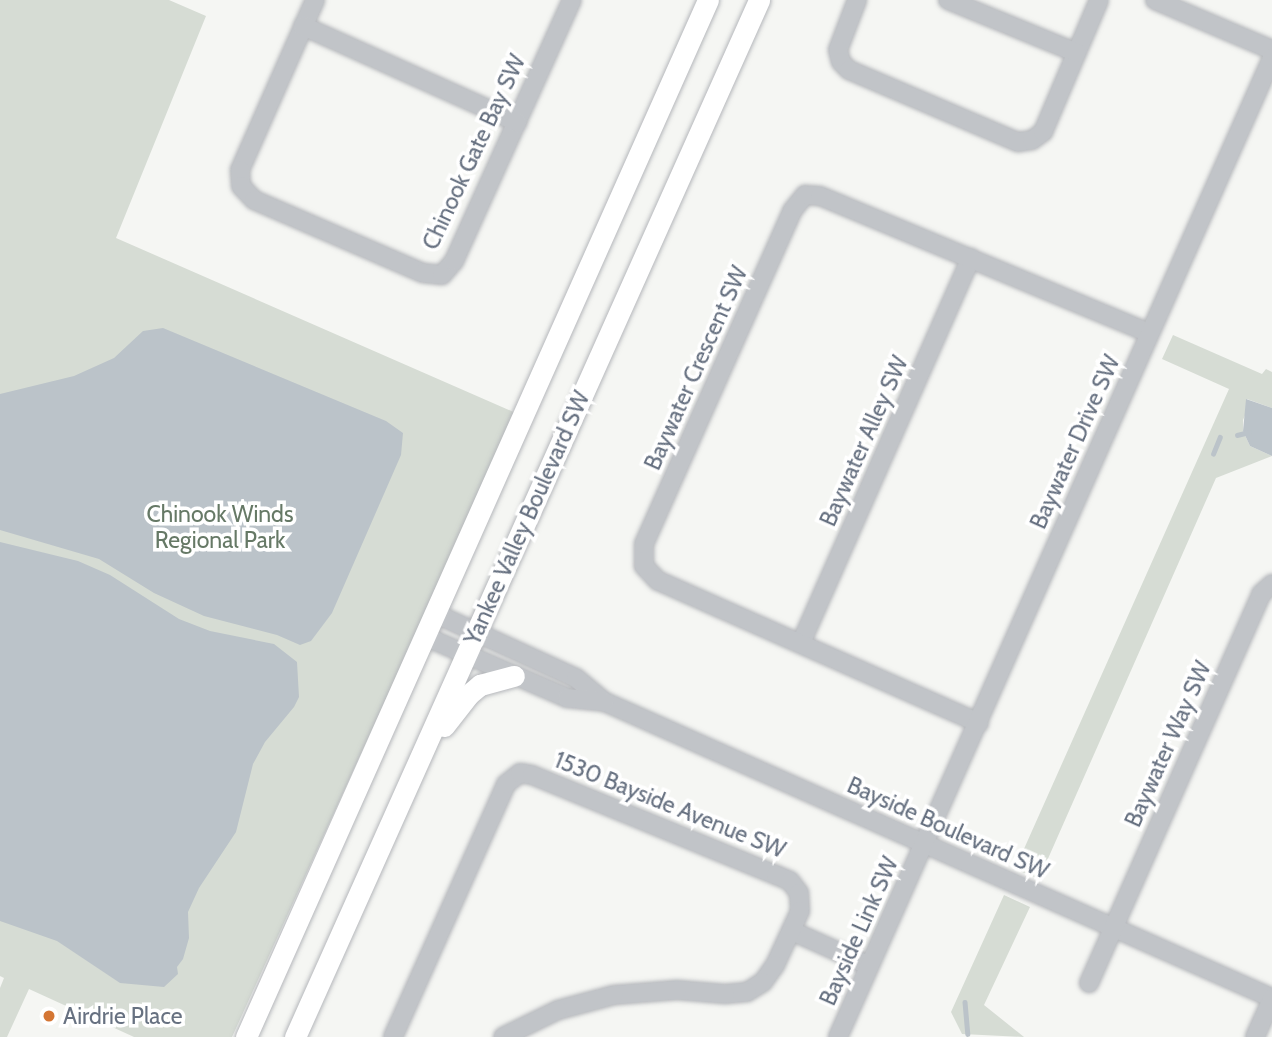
<!DOCTYPE html>
<html>
<head>
<meta charset="utf-8">
<style>
  body { margin:0 }
  #map { position:relative; width:1272px; height:1037px; overflow:hidden; background:#f5f6f3; font-family:Cabin,sans-serif }
  div>[style] { position:absolute }
  .green>* { inset:0; background:#d6dcd4 }
  .water>* { inset:0; background:#bbc3c9 }
  .stream>* { height:4.5px; margin:-2.25px; padding:0 2.25px; transform-origin:2.25px; border-radius:2.25px; background:#bbc3c9 }
  .roads { filter:drop-shadow(0 0 2px #b5b7bb) drop-shadow(0 0 2px #b5b7bb) }
  .minor>* { height:18px; margin:-9px; padding:0 9px; transform-origin:9px; border-radius:9px; background:#c1c4c8 }
  .major>* { height:21px; margin:-10.5px; padding:0 10.5px; transform-origin:10.5px; border-radius:10.5px; background:#fff }
  .dots>* { width:19px; height:19px; translate:-50% -50%; box-sizing:border-box; border:4px solid #fff; border-radius:50% }
  span { translate:-50% -50%; white-space:nowrap; text-align:center; line-height:1.15; -webkit-text-stroke:7px #fff; paint-order:stroke }
  .street-label { font-size:23px; color:#677181 }
  .park-label { font-size:23px; color:#667966 }
  .poi-label { font-size:23px; color:#677181 }
  .left { translate:0 -50%; text-align:left }
</style>
</head>
<body>
<div id="map">
  <div class="green">
    <i style="clip-path:polygon(0 0,169px 0,206px 16px,116px 238px,516px 413px,232px 1037px,134px 1037px,29px 989px,7px 1037px,0 1037px,0 988px,4px 978px,0 976px)"></i>
    <i style="clip-path:polygon(1173px 335px,1262px 374px,1266px 369px,1272px 372px,1272px 408px,1247px 399px,1247px 411px,1243px 420px,1243px 431px,1250px 446px,1272px 456px,1216px 478px,1039px 879px,1015px 869px,1229px 389px,1162px 359px)"></i>
    <i style="clip-path:polygon(1004px 895px,1030px 907px,984px 1005px,1024px 1037px,962px 1034px,951px 1012px)"></i>
  </div>
  <div class="water">
    <i style="clip-path:polygon(163px 328px,386px 421px,403px 433px,401px 455px,332px 613px,311px 641px,300px 645px,277px 635px,204px 616px,154px 593px,99px 559px,0 530px,0 394px,74px 376px,114px 358px,143px 331px)"></i>
    <i style="clip-path:polygon(1246px 399px,1272px 408px,1272px 456px,1250px 446px,1243px 431px)"></i>
    <i style="clip-path:polygon(0 542px,78px 561px,110px 575px,179px 619px,210px 631px,274px 644px,297px 662px,299px 697px,294px 707px,265px 742px,253px 764px,236px 832px,199px 888px,188px 912px,189px 938px,183px 959px,177px 967px,178px 974px,164px 987px,120px 983px,57px 941px,0 921px)"></i>
  </div>
  <div class="stream">
    <i style="left:1237px;top:435px;width:12px;rotate:-14deg"></i>
    <i style="left:1213px;top:454px;width:18px;rotate:-68deg"></i>
    <i style="left:965px;top:1002px;width:32px;rotate:85deg"></i>
  </div>
  <div class="roads">
    <div class="minor">
      <i style="left:315px;top:0;width:186px;rotate:113.8deg"></i>
      <i style="left:240px;top:170px;width:16px;rotate:86deg"></i>
      <i style="left:241px;top:186px;width:19px;rotate:47deg"></i>
      <i style="left:254px;top:200px;width:184px;rotate:23.4deg"></i>
      <i style="left:423px;top:273px;width:19px;rotate:6deg"></i>
      <i style="left:442px;top:275px;width:18px;rotate:-49deg"></i>
      <i style="left:454px;top:261px;width:286px;rotate:-65.7deg"></i>
      <i style="left:857px;top:0;width:53px;rotate:110.8deg"></i>
      <i style="left:838px;top:50px;width:12px;rotate:76deg"></i>
      <i style="left:841px;top:62px;width:11px;rotate:45deg"></i>
      <i style="left:849px;top:70px;width:184px;rotate:23.1deg"></i>
      <i style="left:1018px;top:142px;width:14px;rotate:-8deg"></i>
      <i style="left:1032px;top:140px;width:14px;rotate:-36deg"></i>
      <i style="left:1043px;top:132px;width:143px;rotate:-67deg"></i>
      <i style="left:948px;top:0;width:139px;rotate:22.3deg"></i>
      <i style="left:1155px;top:0;width:127px;rotate:23.1deg"></i>
      <i style="left:303px;top:26px;width:235px;rotate:24.2deg"></i>
      <i style="left:434px;top:613px;width:156px;rotate:24.6deg"></i>
      <i style="left:576px;top:678px;width:38px;rotate:40deg"></i>
      <i style="left:605px;top:702px;width:730px;rotate:23.93deg"></i>
      <i style="left:424px;top:636px;width:156px;rotate:23.4deg"></i>
      <i style="left:567px;top:698px;width:38px;rotate:6deg"></i>
      <i style="left:801px;top:643px;width:421px;rotate:-66.2deg"></i>
      <i style="left:979px;top:723px;width:351px;rotate:-156.1deg"></i>
      <i style="left:658px;top:581px;width:21px;rotate:-133deg"></i>
      <i style="left:644px;top:566px;width:22px;rotate:-90deg"></i>
      <i style="left:644px;top:544px;width:364px;rotate:-66deg"></i>
      <i style="left:792px;top:211px;width:21px;rotate:-51deg"></i>
      <i style="left:805px;top:195px;width:15px;rotate:4deg"></i>
      <i style="left:820px;top:196px;width:356px;rotate:22.6deg"></i>
      <i style="left:792px;top:931px;width:85px;rotate:24.2deg"></i>
      <i style="left:1089px;top:983px;width:425px;rotate:-66.1deg"></i>
      <i style="left:1261px;top:594px;width:15px;rotate:-42deg"></i>
      <i style="left:393px;top:1037px;width:277px;rotate:-65.9deg"></i>
      <i style="left:506px;top:784px;width:18px;rotate:-38deg"></i>
      <i style="left:520px;top:773px;width:12px;rotate:9deg"></i>
      <i style="left:532px;top:775px;width:264px;rotate:22.3deg"></i>
      <i style="left:776px;top:875px;width:15px;rotate:23deg"></i>
      <i style="left:790px;top:881px;width:15px;rotate:53deg"></i>
      <i style="left:799px;top:893px;width:18px;rotate:87deg"></i>
      <i style="left:800px;top:911px;width:60px;rotate:114.8deg"></i>
      <i style="left:775px;top:965px;width:21px;rotate:125deg"></i>
      <i style="left:763px;top:982px;width:19px;rotate:148deg"></i>
      <i style="left:747px;top:992px;width:22px;rotate:175deg"></i>
      <i style="left:725px;top:994px;width:48px;rotate:-175.2deg"></i>
      <i style="left:677px;top:990px;width:63px;rotate:175.5deg"></i>
      <i style="left:614px;top:995px;width:58px;rotate:165deg"></i>
      <i style="left:558px;top:1010px;width:61px;rotate:153.9deg"></i>
      <i style="left:838px;top:1037px;width:1071px;rotate:-66.09deg"></i>
      <i style="left:1255px;top:1037px;width:42px;rotate:-65.9deg"></i>
    </div>
    <div class="major">
      <i style="left:444px;top:726px;width:39px;rotate:-52deg"></i>
      <i style="left:468px;top:695px;width:16px;rotate:-40deg"></i>
      <i style="left:480px;top:685px;width:35px;rotate:-15deg"></i>
      <i style="left:246px;top:1037px;width:1135px;rotate:-65.99deg"></i>
      <i style="left:295px;top:1037px;width:1136px;rotate:-65.89deg"></i>
    </div>
  </div>
  <div class="dots">
    <i style="left:49px;top:1016px;background:#d47634"></i>
  </div>
  <div class="street-label">
    <span style="left:474px;top:152px;rotate:-65deg">Chinook Gate Bay SW</span>
    <span style="left:696px;top:368px;rotate:-66deg">Baywater Crescent SW</span>
    <span style="left:864px;top:441px;rotate:-66deg">Baywater Alley SW</span>
    <span style="left:1075px;top:442px;rotate:-66deg">Baywater Drive SW</span>
    <span style="left:527px;top:518px;rotate:-66deg">Yankee Valley Boulevard SW</span>
    <span style="left:1168px;top:744px;rotate:-66deg">Baywater Way SW</span>
    <span style="left:670px;top:805px;rotate:22deg">1530 Bayside Avenue SW</span>
    <span style="left:948px;top:828px;rotate:24deg">Bayside Boulevard SW</span>
    <span style="left:859px;top:931px;rotate:-66deg">Bayside Link SW</span>
  </div>
  <div class="park-label">
    <span style="left:220px;top:527px">Chinook Winds<br>Regional Park</span>
  </div>
  <div class="poi-label">
    <span class="left" style="left:63px;top:1016px">Airdrie Place</span>
  </div>
</div>
</body>
</html>
